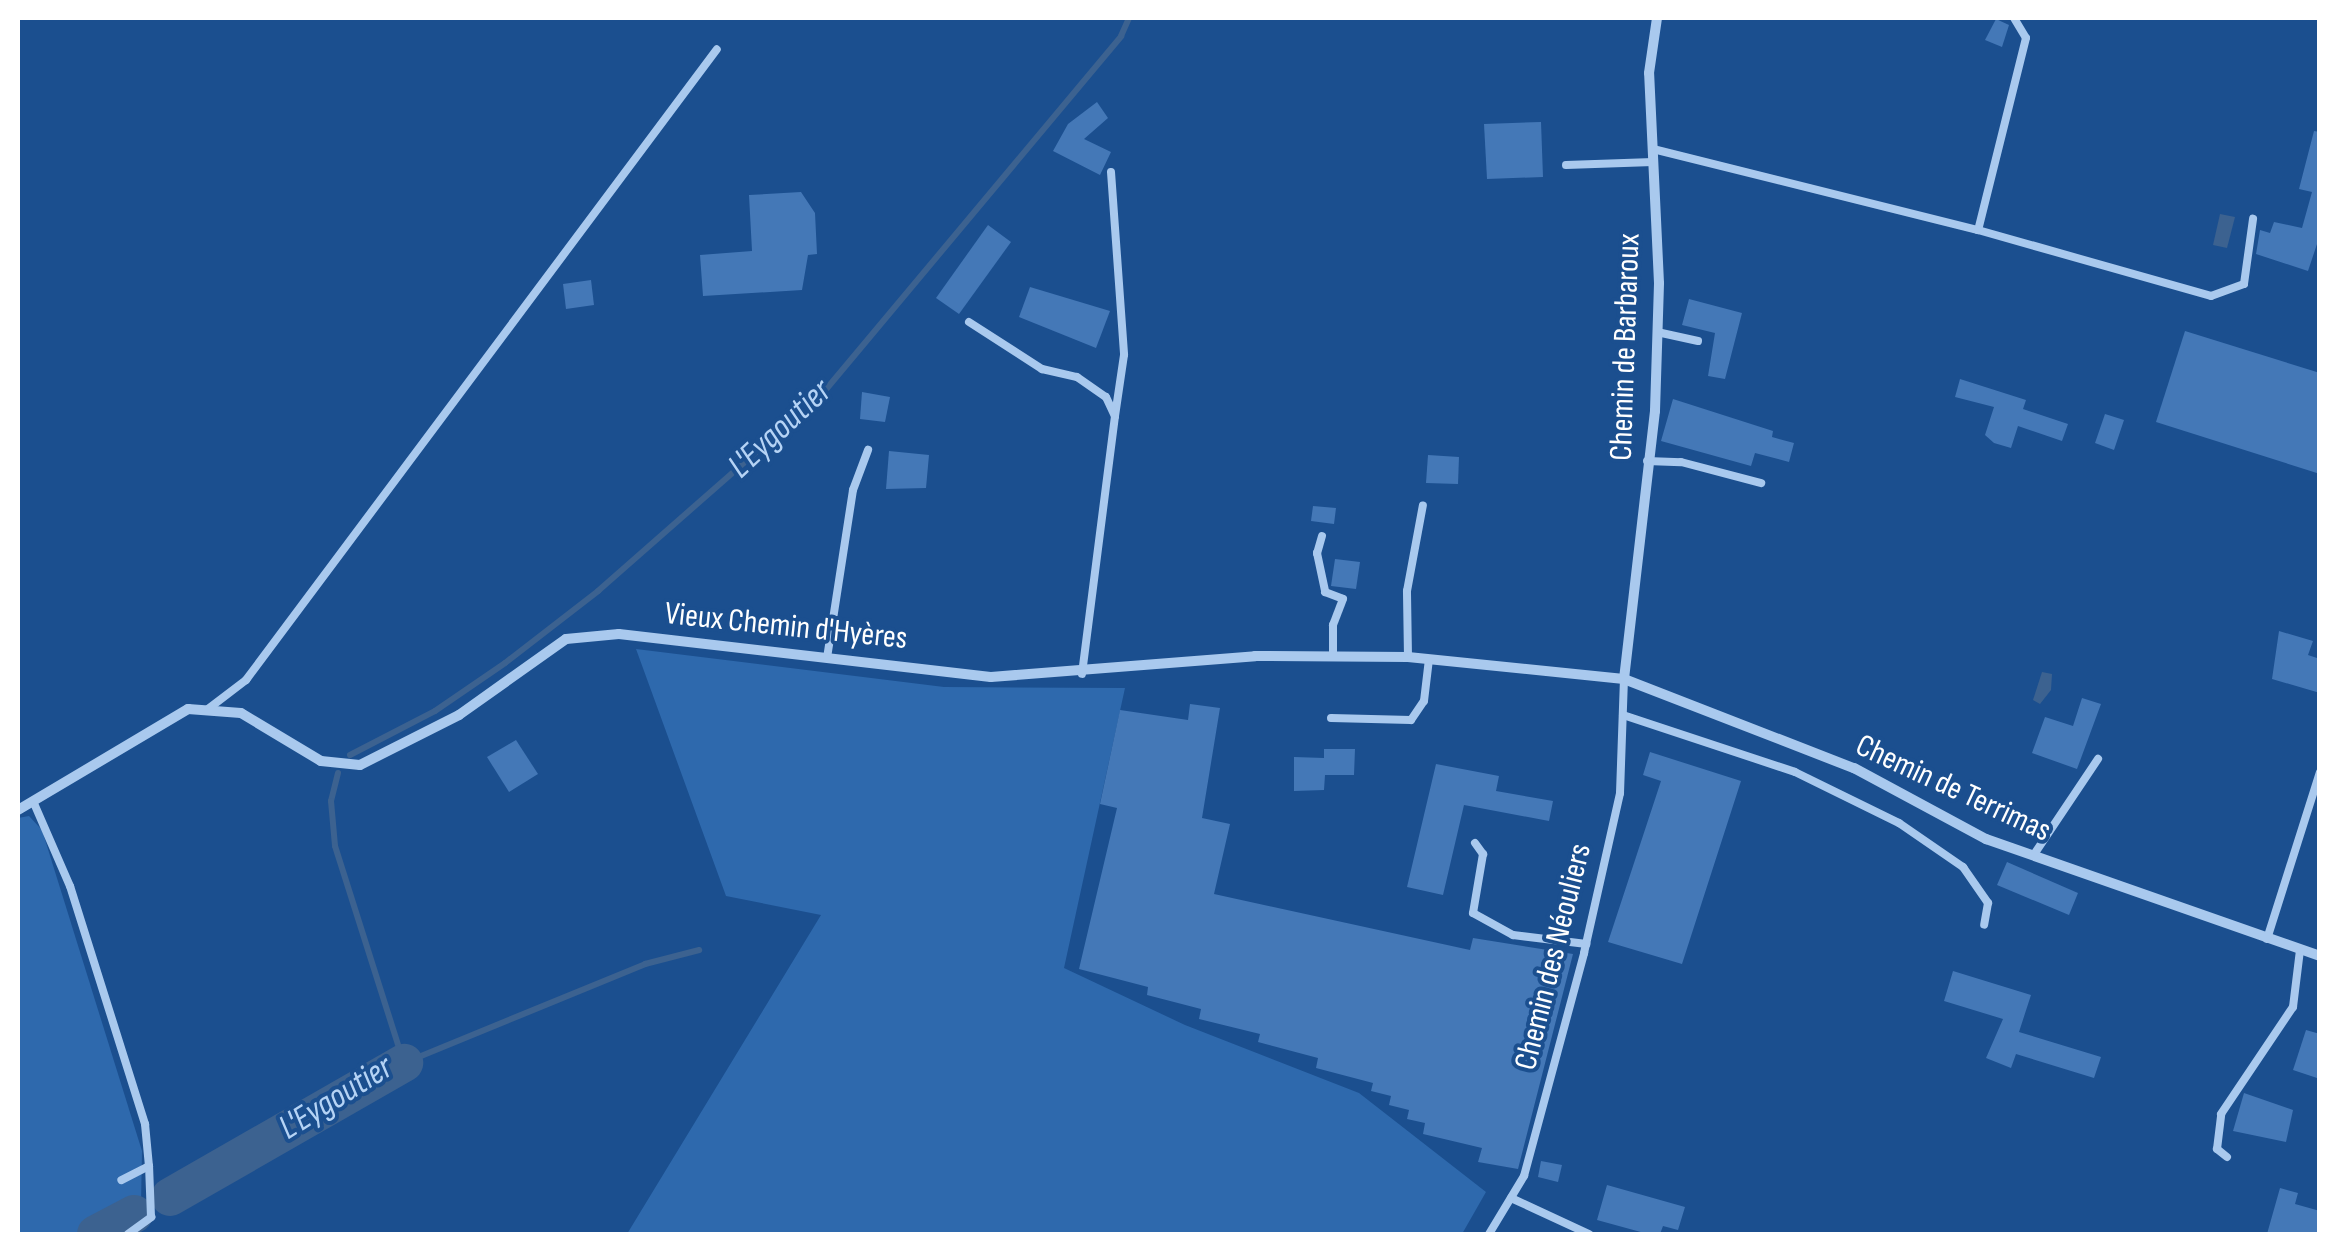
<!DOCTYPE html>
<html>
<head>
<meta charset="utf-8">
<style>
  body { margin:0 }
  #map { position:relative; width:2337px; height:1252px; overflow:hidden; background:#1b4f8f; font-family:"Sofia Sans Condensed",sans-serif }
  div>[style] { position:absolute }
  .green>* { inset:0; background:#2e69ad }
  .water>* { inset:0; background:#3c6290 }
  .stream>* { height:6px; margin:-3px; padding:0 3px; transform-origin:3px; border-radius:3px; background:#3c6290 }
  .river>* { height:38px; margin:-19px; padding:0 19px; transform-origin:19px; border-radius:19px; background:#3c6290 }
  .building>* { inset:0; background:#4478b7 }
  .lane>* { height:8px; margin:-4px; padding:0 4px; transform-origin:4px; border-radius:4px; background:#a9c9ee }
  .street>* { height:10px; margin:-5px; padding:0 5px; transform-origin:5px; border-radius:5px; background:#a9c9ee }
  span { translate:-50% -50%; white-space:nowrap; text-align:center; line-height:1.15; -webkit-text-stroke:8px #1b4f8f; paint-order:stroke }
  .street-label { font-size:32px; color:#fff }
  .water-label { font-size:35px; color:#b5d3f5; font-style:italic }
  .frame { position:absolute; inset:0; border:20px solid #fff; pointer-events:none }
</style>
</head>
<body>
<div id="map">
  <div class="green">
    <i style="clip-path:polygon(636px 649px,944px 687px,1125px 688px,1064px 968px,1185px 1025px,1359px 1093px,1486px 1192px,1462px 1234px,627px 1234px,821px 915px,726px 896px)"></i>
    <i style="clip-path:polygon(29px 816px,42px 830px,142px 1151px,141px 1203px,81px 1234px,18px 1234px,18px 818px)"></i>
  </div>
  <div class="water">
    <i style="clip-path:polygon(2220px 214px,2235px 217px,2227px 248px,2213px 245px)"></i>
    <i style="clip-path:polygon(2042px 672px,2052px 674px,2051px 690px,2040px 704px,2033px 700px)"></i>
  </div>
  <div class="stream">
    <i style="left:350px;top:755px;width:96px;rotate:-27.4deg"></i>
    <i style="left:435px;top:711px;width:85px;rotate:-34.4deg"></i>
    <i style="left:505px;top:663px;width:118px;rotate:-37.7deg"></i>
    <i style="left:598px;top:591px;width:300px;rotate:-41.3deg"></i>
    <i style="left:823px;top:393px;width:465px;rotate:-50.1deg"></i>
    <i style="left:1121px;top:36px;width:20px;rotate:-66deg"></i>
    <i style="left:338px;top:773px;width:29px;rotate:104deg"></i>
    <i style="left:331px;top:801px;width:45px;rotate:84.9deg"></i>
    <i style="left:335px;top:846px;width:228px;rotate:72.4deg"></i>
    <i style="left:404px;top:1063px;width:261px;rotate:-22.3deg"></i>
    <i style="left:645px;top:964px;width:56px;rotate:-14.5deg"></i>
  </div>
  <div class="river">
    <i style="left:170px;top:1197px;width:270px;rotate:-29.8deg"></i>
    <i style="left:96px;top:1234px;width:43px;rotate:-27.8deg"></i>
  </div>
  <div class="building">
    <i style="clip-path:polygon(1996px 19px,2009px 25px,2002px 47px,1985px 40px)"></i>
    <i style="clip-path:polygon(1097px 102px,1108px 118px,1084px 139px,1111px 152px,1100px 175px,1053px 151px,1068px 124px)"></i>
    <i style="clip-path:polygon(1541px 122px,1543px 177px,1487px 179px,1484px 124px)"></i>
    <i style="clip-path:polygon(2314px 131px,2320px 132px,2320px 235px,2308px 271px,2256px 254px,2260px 230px,2270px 233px,2274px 222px,2302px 228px,2312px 192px,2299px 189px)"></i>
    <i style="clip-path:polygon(801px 192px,815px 213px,817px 254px,808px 255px,802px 290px,703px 296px,700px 255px,752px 251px,749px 195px)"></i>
    <i style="clip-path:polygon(988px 225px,1011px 242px,959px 314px,936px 298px)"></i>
    <i style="clip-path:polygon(591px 280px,594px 305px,566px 309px,563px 284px)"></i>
    <i style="clip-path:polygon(1030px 287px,1110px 311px,1096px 348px,1019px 317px)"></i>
    <i style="clip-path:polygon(1689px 299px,1742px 313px,1725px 379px,1708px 376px,1715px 333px,1682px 325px)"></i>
    <i style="clip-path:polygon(2185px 331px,2320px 373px,2320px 474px,2156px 422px)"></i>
    <i style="clip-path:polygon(1960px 379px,2026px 400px,2023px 409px,2068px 424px,2062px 441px,2018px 426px,2011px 448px,1994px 443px,1985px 435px,1994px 407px,1955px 397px)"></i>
    <i style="clip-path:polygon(862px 392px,890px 397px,885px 422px,860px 419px)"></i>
    <i style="clip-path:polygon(1673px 399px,1773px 431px,1772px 437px,1794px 443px,1789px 462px,1755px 453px,1751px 466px,1661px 441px)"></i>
    <i style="clip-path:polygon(2105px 414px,2124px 420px,2114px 450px,2095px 443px)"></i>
    <i style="clip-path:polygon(889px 451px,929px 455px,926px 488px,886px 489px)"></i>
    <i style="clip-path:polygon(1428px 455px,1459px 457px,1458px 484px,1426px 483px)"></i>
    <i style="clip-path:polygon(1313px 506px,1336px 508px,1334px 524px,1311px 521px)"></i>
    <i style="clip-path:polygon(1335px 559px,1360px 562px,1356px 589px,1331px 586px)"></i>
    <i style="clip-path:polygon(2279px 631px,2313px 641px,2308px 655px,2320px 659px,2320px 693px,2272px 679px)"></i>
    <i style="clip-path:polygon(2082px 698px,2101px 704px,2077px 769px,2032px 753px,2045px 717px,2073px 726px)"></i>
    <i style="clip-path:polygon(1190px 704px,1220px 708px,1202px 818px,1230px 824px,1214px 894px,1470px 950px,1473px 938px,1573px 954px,1518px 1169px,1478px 1162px,1482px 1148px,1423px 1134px,1425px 1123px,1407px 1119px,1409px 1110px,1389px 1105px,1391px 1096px,1371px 1091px,1373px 1083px,1316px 1068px,1318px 1058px,1258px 1042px,1260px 1034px,1199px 1019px,1201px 1009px,1147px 995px,1148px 987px,1079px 969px,1117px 808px,1100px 804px,1120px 710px,1188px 720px)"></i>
    <i style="clip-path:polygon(516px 740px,538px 774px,509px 792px,487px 757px)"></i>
    <i style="clip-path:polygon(1324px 749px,1355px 749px,1354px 775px,1325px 775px,1324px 790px,1294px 791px,1294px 757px,1324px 758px)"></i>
    <i style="clip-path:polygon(1650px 752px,1741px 781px,1682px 964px,1608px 942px,1661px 781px,1643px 775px)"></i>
    <i style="clip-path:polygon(1436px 764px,1499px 776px,1496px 791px,1553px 801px,1549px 821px,1464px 805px,1443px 895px,1407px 887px)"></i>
    <i style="clip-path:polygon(2007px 862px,2078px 893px,2069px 915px,1997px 885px)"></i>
    <i style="clip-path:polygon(1953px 971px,2031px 995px,2019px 1032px,2101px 1057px,2094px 1078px,2016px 1054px,2011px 1068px,1986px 1058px,2003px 1019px,1944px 1001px)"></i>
    <i style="clip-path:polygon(2306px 1030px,2320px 1034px,2320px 1079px,2293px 1070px)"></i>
    <i style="clip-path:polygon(2244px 1093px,2293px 1110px,2286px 1142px,2233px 1131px)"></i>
    <i style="clip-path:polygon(1541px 1161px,1562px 1165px,1558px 1182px,1538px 1177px)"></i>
    <i style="clip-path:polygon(1607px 1185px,1685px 1207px,1678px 1230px,1663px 1226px,1660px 1234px,1648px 1234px,1597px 1220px)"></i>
    <i style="clip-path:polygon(2280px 1188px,2298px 1193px,2295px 1204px,2320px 1211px,2320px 1234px,2267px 1234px)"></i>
  </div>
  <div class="lane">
    <i style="left:2014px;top:18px;width:23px;rotate:59deg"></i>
    <i style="left:2026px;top:38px;width:198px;rotate:104deg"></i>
    <i style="left:1978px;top:230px;width:242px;rotate:15.8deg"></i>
    <i style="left:2211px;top:296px;width:35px;rotate:-20deg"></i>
    <i style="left:2244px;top:284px;width:66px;rotate:-82.1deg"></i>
    <i style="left:1653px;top:149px;width:335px;rotate:14deg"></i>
    <i style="left:1566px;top:165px;width:87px;rotate:-2deg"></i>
    <i style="left:1111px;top:172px;width:183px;rotate:85.9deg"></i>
    <i style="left:1124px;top:355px;width:62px;rotate:98.4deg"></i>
    <i style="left:969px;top:322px;width:87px;rotate:32.8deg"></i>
    <i style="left:1042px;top:369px;width:36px;rotate:13deg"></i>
    <i style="left:1077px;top:377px;width:35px;rotate:35deg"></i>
    <i style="left:1106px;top:397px;width:21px;rotate:65deg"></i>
    <i style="left:1115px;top:416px;width:260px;rotate:97.3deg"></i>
    <i style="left:1657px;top:332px;width:42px;rotate:12.4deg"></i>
    <i style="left:1647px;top:461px;width:34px;rotate:2deg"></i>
    <i style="left:1681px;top:462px;width:83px;rotate:14.7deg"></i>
    <i style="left:1322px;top:536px;width:18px;rotate:106deg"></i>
    <i style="left:1317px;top:553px;width:40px;rotate:78deg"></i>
    <i style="left:1325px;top:592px;width:19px;rotate:21deg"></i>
    <i style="left:1343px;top:599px;width:28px;rotate:111deg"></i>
    <i style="left:1333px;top:625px;width:29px;rotate:90deg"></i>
    <i style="left:1408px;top:657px;width:66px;rotate:-90.9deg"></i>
    <i style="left:1407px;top:591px;width:87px;rotate:-79.5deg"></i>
    <i style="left:827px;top:658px;width:170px;rotate:-81.2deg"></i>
    <i style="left:853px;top:490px;width:43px;rotate:-69.4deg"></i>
    <i style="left:208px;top:709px;width:48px;rotate:-37.3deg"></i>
    <i style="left:246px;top:680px;width:787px;rotate:-53.26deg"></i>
    <i style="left:1623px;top:715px;width:181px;rotate:18.3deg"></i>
    <i style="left:1795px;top:772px;width:116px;rotate:26.1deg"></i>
    <i style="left:1899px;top:823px;width:78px;rotate:34.5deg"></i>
    <i style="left:1963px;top:867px;width:44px;rotate:55.2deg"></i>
    <i style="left:1988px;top:903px;width:22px;rotate:100deg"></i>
    <i style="left:1331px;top:718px;width:80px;rotate:1.4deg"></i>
    <i style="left:1411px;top:720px;width:23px;rotate:-56deg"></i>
    <i style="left:1424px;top:701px;width:42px;rotate:-83.2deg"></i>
    <i style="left:33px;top:801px;width:93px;rotate:66.5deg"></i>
    <i style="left:70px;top:886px;width:250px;rotate:72.5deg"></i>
    <i style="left:145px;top:1124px;width:42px;rotate:84.6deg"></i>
    <i style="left:149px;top:1166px;width:31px;rotate:153deg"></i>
    <i style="left:1475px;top:843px;width:14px;rotate:54deg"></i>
    <i style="left:1483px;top:854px;width:60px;rotate:99.6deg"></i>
    <i style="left:1473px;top:913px;width:46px;rotate:28.8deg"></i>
    <i style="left:1513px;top:935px;width:74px;rotate:7deg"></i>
    <i style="left:2033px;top:856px;width:117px;rotate:-56.2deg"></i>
    <i style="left:2267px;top:939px;width:175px;rotate:-72.4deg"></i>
    <i style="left:2227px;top:1157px;width:13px;rotate:-141deg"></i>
    <i style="left:2217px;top:1149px;width:35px;rotate:-83deg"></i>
    <i style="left:2221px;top:1114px;width:129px;rotate:-56.1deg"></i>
    <i style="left:2293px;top:1007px;width:57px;rotate:-83deg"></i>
    <i style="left:1511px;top:1198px;width:86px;rotate:24.8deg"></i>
    <i style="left:128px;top:1234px;width:29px;rotate:-36deg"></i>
    <i style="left:151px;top:1217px;width:51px;rotate:-92.2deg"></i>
    <i style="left:1489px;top:1234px;width:68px;rotate:-58.9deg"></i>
    <i style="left:1524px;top:1176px;width:231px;rotate:-74.9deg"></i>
    <i style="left:1584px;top:953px;width:164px;rotate:-77.3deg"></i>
    <i style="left:1620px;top:793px;width:114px;rotate:-88deg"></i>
  </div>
  <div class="street">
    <i style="left:1624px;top:679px;width:270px;rotate:-83.4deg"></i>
    <i style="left:1655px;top:411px;width:128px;rotate:-88.2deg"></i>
    <i style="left:1659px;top:283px;width:210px;rotate:-92.7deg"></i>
    <i style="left:1649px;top:73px;width:56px;rotate:-81.7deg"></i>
    <i style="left:18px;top:810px;width:198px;rotate:-30.7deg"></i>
    <i style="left:188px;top:709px;width:53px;rotate:4.3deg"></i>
    <i style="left:241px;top:713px;width:93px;rotate:31deg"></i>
    <i style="left:321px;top:761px;width:39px;rotate:6deg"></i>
    <i style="left:360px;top:765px;width:111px;rotate:-26.8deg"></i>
    <i style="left:459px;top:715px;width:131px;rotate:-35.4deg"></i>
    <i style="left:566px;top:639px;width:53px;rotate:-5.4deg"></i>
    <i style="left:619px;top:634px;width:374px;rotate:6.6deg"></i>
    <i style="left:991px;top:677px;width:265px;rotate:-4.5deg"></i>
    <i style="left:1255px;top:656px;width:153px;rotate:0.4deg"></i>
    <i style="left:1408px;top:657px;width:217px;rotate:5.8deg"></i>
    <i style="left:1624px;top:679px;width:247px;rotate:21.2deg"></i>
    <i style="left:1854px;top:768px;width:150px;rotate:28.3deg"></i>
    <i style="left:1986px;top:839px;width:354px;rotate:19.3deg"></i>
  </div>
  <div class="street-label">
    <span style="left:1626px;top:347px;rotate:-88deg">Chemin de Barbaroux</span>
    <span style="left:786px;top:627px;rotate:6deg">Vieux Chemin d'Hyères</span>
    <span style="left:1953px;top:789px;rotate:25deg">Chemin de Terrimas</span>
    <span style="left:1554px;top:957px;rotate:-76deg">Chemin des Néouliers</span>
  </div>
  <div class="water-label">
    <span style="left:780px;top:429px;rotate:-43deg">L'Eygoutier</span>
    <span style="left:336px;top:1098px;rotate:-32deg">L'Eygoutier</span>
  </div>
  <div class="frame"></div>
</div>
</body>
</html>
